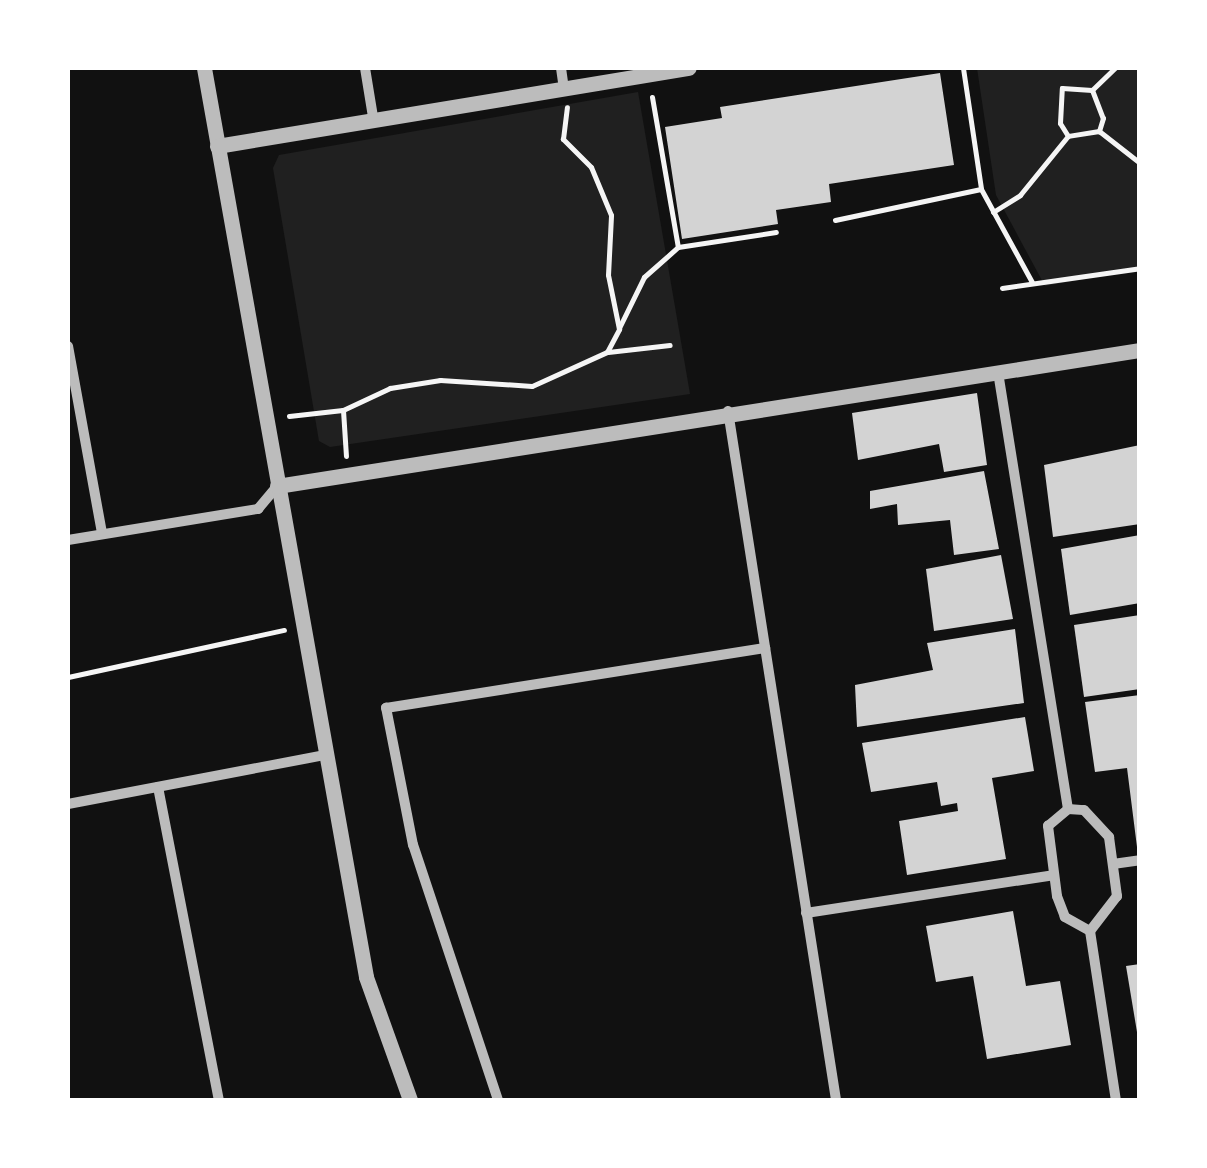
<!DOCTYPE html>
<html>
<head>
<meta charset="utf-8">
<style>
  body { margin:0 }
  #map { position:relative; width:1207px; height:1168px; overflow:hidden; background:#111; font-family:Manrope,sans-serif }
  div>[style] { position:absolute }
  .green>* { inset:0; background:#202020 }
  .building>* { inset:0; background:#d3d3d3 }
  .path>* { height:5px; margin:-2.5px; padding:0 2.5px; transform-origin:2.5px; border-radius:2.5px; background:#f5f5f5 }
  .minor>* { height:10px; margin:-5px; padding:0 5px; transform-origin:5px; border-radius:5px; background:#bcbcbc }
  .tertiary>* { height:15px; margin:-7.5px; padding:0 7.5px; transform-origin:7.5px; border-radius:7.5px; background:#bcbcbc }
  span { translate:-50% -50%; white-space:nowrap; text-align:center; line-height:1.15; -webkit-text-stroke:10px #fff; paint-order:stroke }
  .frame { position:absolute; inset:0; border:70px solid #fff; pointer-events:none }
</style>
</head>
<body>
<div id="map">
  <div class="green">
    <i style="clip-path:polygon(977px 68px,1139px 68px,1139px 269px,1045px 286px,996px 195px)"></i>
    <i style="clip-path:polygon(638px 92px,690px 394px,330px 447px,319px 441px,273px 168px,279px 155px)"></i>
  </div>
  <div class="building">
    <i style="clip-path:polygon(940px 73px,954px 165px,829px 184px,831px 202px,776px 210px,778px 224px,682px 239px,665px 127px,722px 118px,720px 107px)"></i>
    <i style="clip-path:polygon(977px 393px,987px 465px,944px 472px,939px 444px,858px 460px,852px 413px)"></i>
    <i style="clip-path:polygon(1140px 445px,1140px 524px,1053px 537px,1044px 465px)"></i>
    <i style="clip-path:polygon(984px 471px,999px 549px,954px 555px,950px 520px,898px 525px,897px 504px,870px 509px,870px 491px)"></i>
    <i style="clip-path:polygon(1140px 535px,1140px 603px,1070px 615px,1061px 549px)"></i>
    <i style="clip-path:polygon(1001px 555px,1013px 619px,934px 631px,926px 569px)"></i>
    <i style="clip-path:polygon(1140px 615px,1140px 689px,1084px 697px,1074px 625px)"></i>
    <i style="clip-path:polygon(1015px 629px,1024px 703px,857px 727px,855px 685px,933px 670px,927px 643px)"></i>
    <i style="clip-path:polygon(1140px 695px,1140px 846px,1137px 847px,1127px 768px,1095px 772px,1085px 702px)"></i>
    <i style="clip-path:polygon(1025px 717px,1034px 771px,992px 778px,1006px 859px,907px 875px,899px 821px,958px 811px,957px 803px,941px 806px,937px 782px,871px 792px,862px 743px)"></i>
    <i style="clip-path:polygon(1013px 911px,1026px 986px,1060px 981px,1071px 1045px,987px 1059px,973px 976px,936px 982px,926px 926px)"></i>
    <i style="clip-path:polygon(1140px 964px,1140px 1032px,1137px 1032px,1126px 966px)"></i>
  </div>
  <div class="path">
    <i style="left:963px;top:68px;width:122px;rotate:81.5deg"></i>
    <i style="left:981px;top:189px;width:106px;rotate:61.3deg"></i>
    <i style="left:1092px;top:90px;width:32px;rotate:-44deg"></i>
    <i style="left:652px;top:97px;width:152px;rotate:80.2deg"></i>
    <i style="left:678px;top:247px;width:99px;rotate:-8.7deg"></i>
    <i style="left:1099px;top:131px;width:52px;rotate:38deg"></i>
    <i style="left:993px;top:212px;width:32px;rotate:-32deg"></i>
    <i style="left:1020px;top:195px;width:76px;rotate:-50.9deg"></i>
    <i style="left:1068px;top:136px;width:15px;rotate:-122deg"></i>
    <i style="left:1060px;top:123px;width:35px;rotate:-87deg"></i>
    <i style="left:1062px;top:88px;width:30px;rotate:4deg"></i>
    <i style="left:1092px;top:90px;width:30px;rotate:69deg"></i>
    <i style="left:1103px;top:118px;width:14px;rotate:107deg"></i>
    <i style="left:1099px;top:131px;width:31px;rotate:171deg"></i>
    <i style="left:835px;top:220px;width:149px;rotate:-12deg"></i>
    <i style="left:1002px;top:288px;width:139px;rotate:-8.2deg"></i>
    <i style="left:619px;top:328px;width:57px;rotate:-63.9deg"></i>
    <i style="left:644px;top:277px;width:45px;rotate:-41.4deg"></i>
    <i style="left:608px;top:352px;width:62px;rotate:-6.4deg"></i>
    <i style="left:343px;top:410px;width:46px;rotate:86.3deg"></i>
    <i style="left:289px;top:416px;width:54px;rotate:-6.3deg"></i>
    <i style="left:343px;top:410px;width:52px;rotate:-25.1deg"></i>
    <i style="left:390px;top:388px;width:51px;rotate:-9.1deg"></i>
    <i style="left:440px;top:380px;width:92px;rotate:3.7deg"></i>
    <i style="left:532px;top:386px;width:82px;rotate:-24.4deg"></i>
    <i style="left:607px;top:352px;width:26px;rotate:-62deg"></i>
    <i style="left:619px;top:329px;width:55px;rotate:-101.5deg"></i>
    <i style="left:608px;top:275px;width:60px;rotate:-87.1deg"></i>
    <i style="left:611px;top:215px;width:52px;rotate:-112.6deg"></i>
    <i style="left:591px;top:167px;width:40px;rotate:-135deg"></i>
    <i style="left:563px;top:139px;width:32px;rotate:-83deg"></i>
    <i style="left:68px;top:677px;width:221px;rotate:-12.3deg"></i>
  </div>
  <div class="minor">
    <i style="left:365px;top:68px;width:50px;rotate:80.7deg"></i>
    <i style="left:561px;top:68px;width:21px;rotate:82deg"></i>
    <i style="left:68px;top:346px;width:191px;rotate:79.7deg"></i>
    <i style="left:998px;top:372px;width:443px;rotate:80.9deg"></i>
    <i style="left:728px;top:411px;width:697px;rotate:81.09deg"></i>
    <i style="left:68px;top:540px;width:193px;rotate:-9.3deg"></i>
    <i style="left:258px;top:509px;width:30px;rotate:-50deg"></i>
    <i style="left:158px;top:787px;width:319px;rotate:79deg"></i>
    <i style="left:68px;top:804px;width:262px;rotate:-10.8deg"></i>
    <i style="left:1113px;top:864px;width:27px;rotate:-8deg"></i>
    <i style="left:806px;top:913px;width:250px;rotate:-8.7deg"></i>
    <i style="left:1090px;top:931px;width:29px;rotate:-151deg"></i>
    <i style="left:1065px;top:917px;width:22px;rotate:-111deg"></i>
    <i style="left:1057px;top:896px;width:71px;rotate:-97.3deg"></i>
    <i style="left:1048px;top:826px;width:26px;rotate:-40deg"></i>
    <i style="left:1068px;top:809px;width:16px;rotate:4deg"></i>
    <i style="left:1084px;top:810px;width:37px;rotate:47deg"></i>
    <i style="left:1109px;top:837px;width:60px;rotate:82.3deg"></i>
    <i style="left:1117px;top:896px;width:44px;rotate:127.6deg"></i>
    <i style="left:1090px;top:931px;width:171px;rotate:81.3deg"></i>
    <i style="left:498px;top:1100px;width:269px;rotate:-108.4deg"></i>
    <i style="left:413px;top:845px;width:140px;rotate:-101.1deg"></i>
    <i style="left:386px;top:708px;width:384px;rotate:-9deg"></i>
  </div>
  <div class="tertiary">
    <i style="left:204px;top:68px;width:923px;rotate:79.89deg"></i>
    <i style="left:366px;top:977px;width:131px;rotate:70.3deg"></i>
    <i style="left:217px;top:146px;width:478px;rotate:-9.4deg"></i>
    <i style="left:277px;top:486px;width:874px;rotate:-8.96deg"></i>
  </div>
  <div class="frame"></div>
</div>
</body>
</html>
